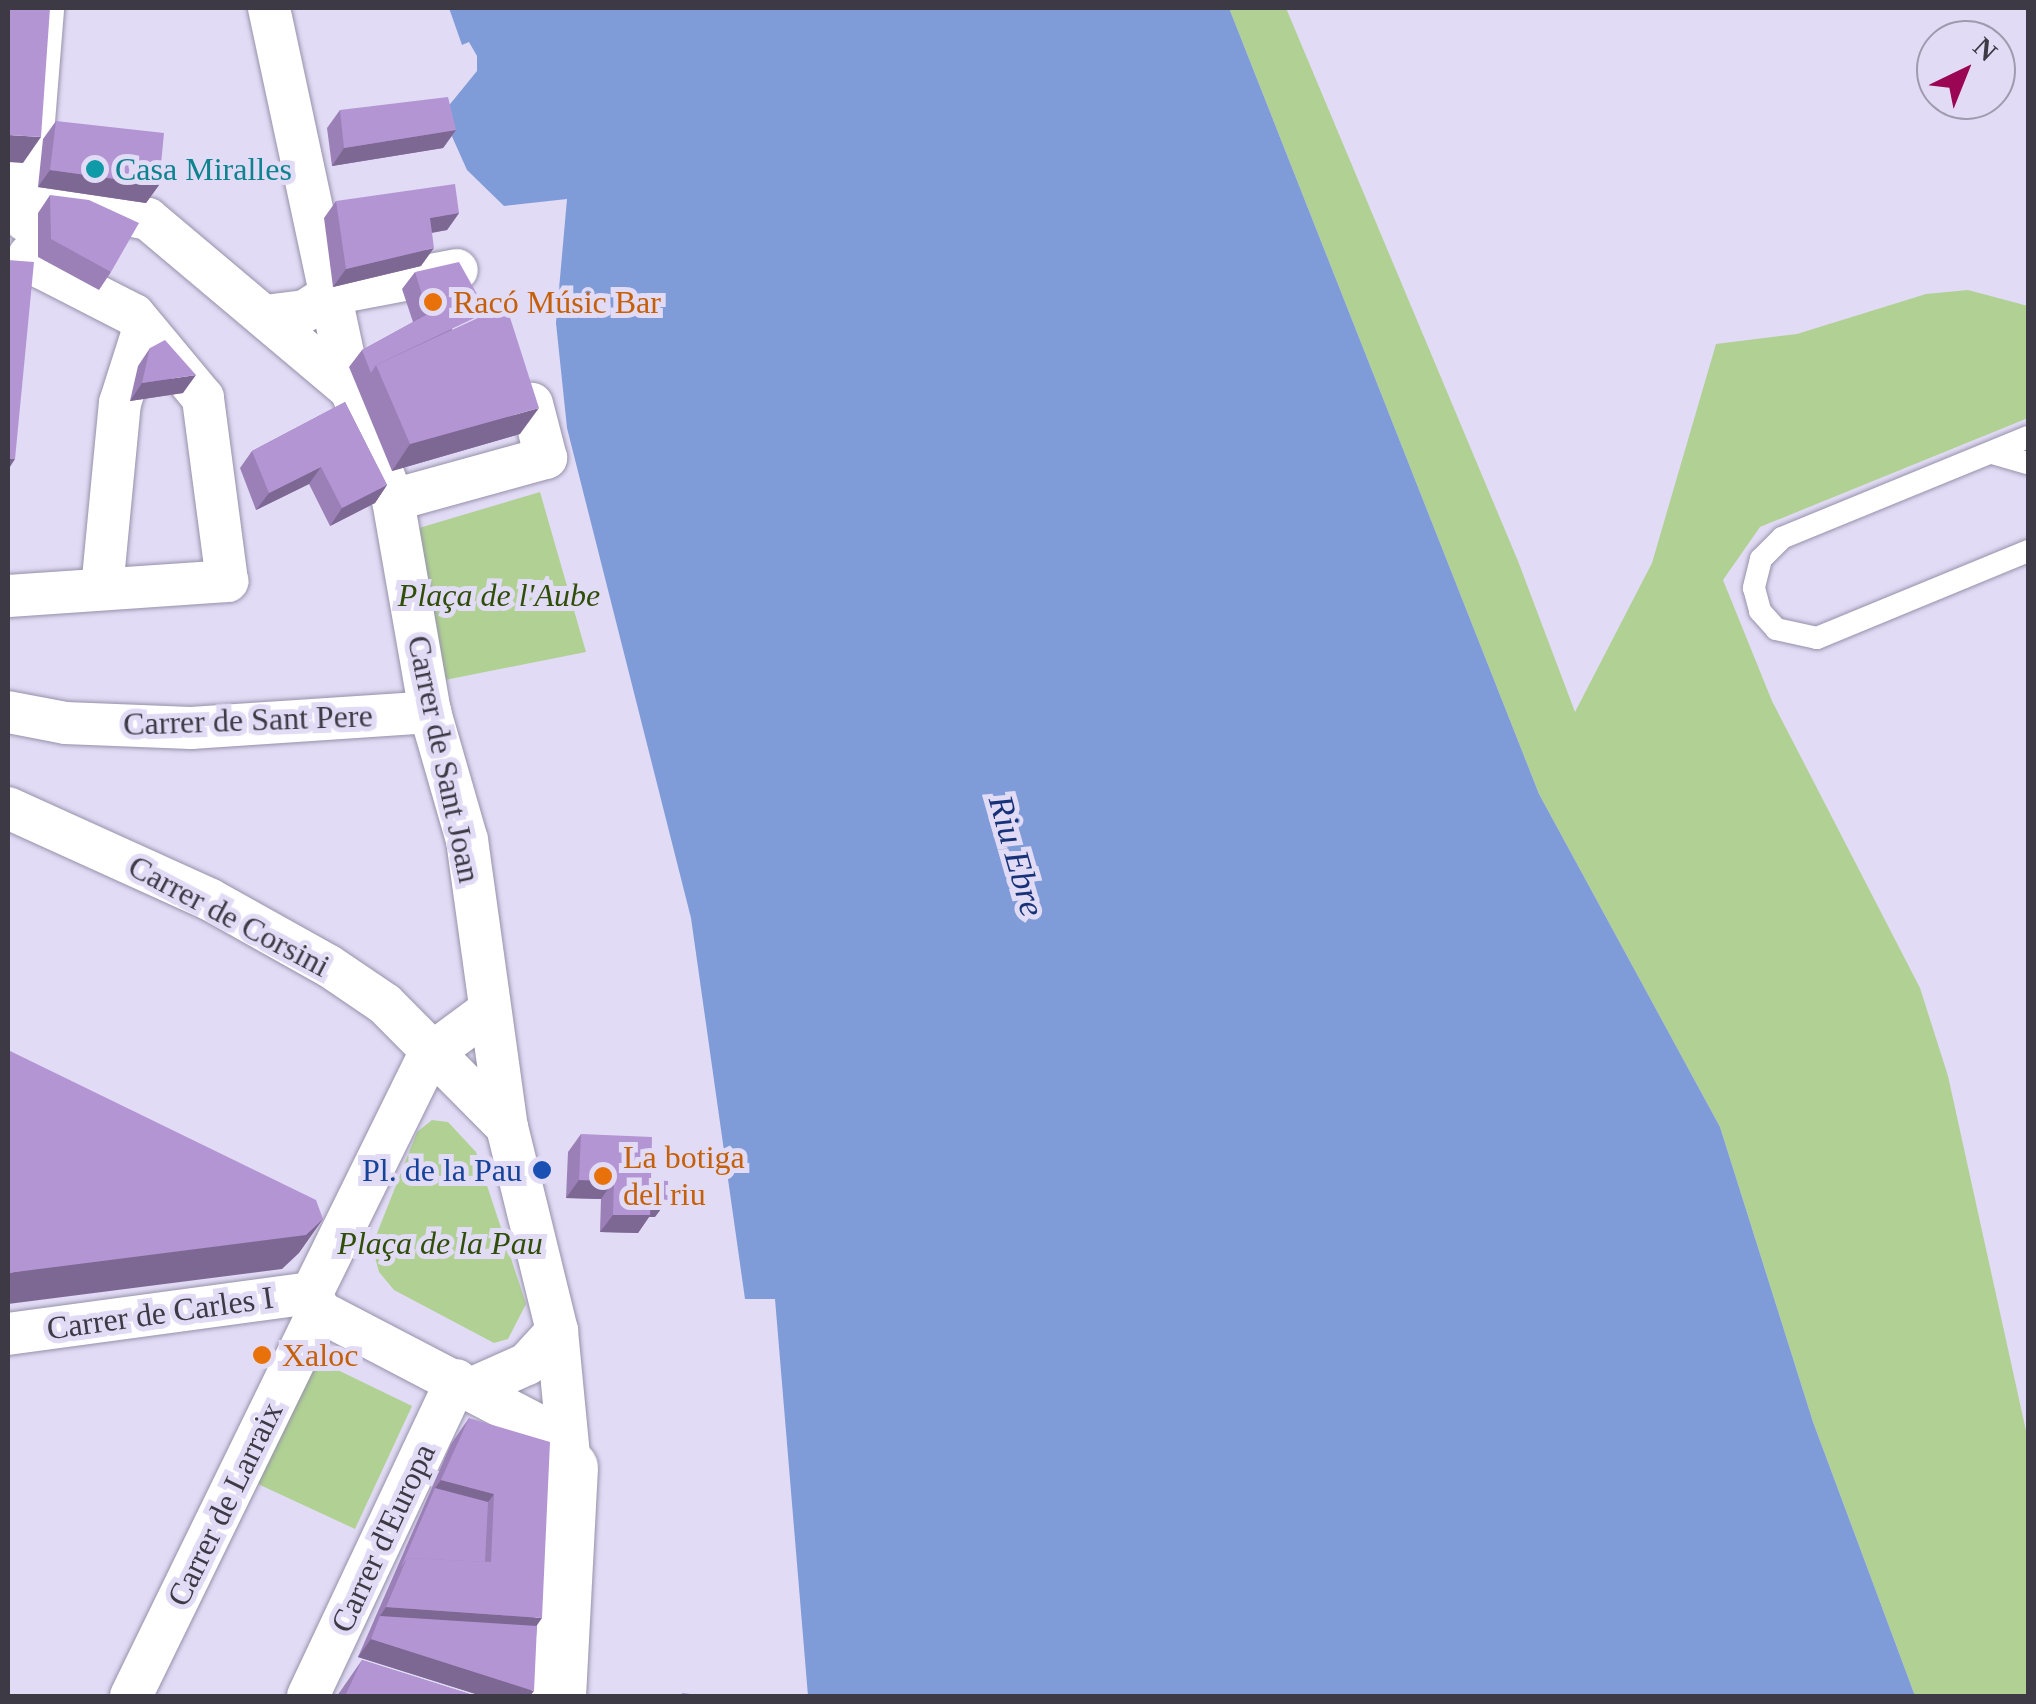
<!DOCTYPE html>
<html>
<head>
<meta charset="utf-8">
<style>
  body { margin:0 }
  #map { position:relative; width:2036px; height:1704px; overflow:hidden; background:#e1dbf5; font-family:"Times New Roman",serif }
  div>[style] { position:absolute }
  .green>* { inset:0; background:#b0d193 }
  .water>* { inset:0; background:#7f9cd8 }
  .roads { filter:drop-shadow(0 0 2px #9691a9) drop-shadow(0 0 2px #9691a9) }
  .lane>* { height:22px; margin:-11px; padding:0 11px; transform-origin:11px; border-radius:11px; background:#fff }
  .street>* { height:42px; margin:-21px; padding:0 21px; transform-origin:21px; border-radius:21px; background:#fff }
  .secondary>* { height:55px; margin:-27.5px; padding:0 27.5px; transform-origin:27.5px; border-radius:27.5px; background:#fff }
  .wall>* { inset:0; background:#9a80b6 }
  .shaded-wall>* { inset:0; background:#7d6894 }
  .building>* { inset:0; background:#b395d4 }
  .dots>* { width:28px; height:28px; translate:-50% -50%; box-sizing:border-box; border:5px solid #e1dbf5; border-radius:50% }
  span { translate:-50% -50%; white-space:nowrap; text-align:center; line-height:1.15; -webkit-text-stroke:10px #e1dbf5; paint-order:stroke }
  .culture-label { font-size:32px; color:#0d838f }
  .left { translate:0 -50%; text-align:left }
  .food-label { font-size:32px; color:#c56008 }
  .park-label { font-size:32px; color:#304e08; font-style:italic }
  .street-label { font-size:32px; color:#3d3a45 }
  .transit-label { font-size:32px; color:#164399 }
  .right { translate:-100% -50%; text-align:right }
  .water-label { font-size:35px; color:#173278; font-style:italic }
  .frame { position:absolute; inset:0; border:10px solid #3d3a45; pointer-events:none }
  .north { position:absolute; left:1916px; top:20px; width:100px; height:100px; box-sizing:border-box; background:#e1dbf5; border:2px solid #9f9baf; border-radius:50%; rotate:43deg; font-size:28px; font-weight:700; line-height:40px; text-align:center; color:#3d3a45 }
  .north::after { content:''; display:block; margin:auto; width:35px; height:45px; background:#9b0654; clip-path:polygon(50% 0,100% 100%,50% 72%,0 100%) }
</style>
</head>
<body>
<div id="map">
  <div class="green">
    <i style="clip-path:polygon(1229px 8px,1286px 8px,1518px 561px,1575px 712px,1652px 563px,1716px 344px,1797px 334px,1926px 294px,1968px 290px,2028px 306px,2028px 418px,1760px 527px,1723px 580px,1772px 701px,1920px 988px,1948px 1076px,2028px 1440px,2028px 1696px,1915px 1696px,1813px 1422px,1720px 1127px,1539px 794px)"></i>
    <i style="clip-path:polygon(540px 492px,586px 652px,445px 680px,419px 528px)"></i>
    <i style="clip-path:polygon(432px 1120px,448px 1122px,476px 1152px,526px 1304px,508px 1339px,494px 1343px,394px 1290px,379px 1272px,372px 1246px,417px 1132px)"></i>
    <i style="clip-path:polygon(317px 1360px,412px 1406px,355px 1529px,258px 1484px)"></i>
  </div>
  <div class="water">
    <i style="clip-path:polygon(449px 8px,1229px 8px,1539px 794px,1720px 1127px,1813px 1422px,1915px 1696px,808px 1696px,775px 1299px,745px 1299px,691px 918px,567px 428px,556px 323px,567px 199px,504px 206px,467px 170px,442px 114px,477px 71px,477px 56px,469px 42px,462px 45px)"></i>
  </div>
  <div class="roads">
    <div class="lane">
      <i style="left:2028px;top:437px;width:266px;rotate:157.7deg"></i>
      <i style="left:1782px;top:538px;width:30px;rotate:135deg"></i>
      <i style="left:1761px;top:559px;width:30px;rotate:104deg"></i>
      <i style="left:1754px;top:588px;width:24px;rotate:75deg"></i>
      <i style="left:1760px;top:611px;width:24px;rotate:48deg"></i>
      <i style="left:1776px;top:629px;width:42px;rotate:12.4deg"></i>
      <i style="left:1817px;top:638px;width:228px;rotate:-22.4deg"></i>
      <i style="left:1992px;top:453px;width:37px;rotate:16deg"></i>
    </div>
    <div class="street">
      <i style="left:269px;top:8px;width:391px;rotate:77.9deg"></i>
      <i style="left:8px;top:193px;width:142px;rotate:10.5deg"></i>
      <i style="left:148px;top:219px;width:265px;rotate:40.1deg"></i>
      <i style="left:351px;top:390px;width:118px;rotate:69.1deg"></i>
      <i style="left:393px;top:500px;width:215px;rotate:80.1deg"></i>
      <i style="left:430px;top:712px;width:133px;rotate:73.9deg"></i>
      <i style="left:467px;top:840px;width:290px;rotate:82.1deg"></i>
      <i style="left:507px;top:1127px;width:210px;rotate:76.2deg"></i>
      <i style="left:557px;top:1331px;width:137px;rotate:84.5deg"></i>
      <i style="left:26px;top:221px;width:214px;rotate:-85.4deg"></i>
      <i style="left:265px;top:316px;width:40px;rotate:-7.1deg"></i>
      <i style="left:305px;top:311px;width:31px;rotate:-33deg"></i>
      <i style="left:331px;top:294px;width:128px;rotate:-10.8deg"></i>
      <i style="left:393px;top:500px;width:159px;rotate:-15.4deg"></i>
      <i style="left:546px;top:458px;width:56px;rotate:-104.5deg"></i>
      <i style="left:102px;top:589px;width:187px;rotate:-84.5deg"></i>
      <i style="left:120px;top:403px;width:79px;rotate:-72.3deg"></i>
      <i style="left:8px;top:596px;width:220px;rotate:-3.9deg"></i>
      <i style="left:227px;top:581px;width:185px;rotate:-97.5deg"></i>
      <i style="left:203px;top:398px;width:108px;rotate:-129.7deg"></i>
      <i style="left:134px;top:315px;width:103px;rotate:-152.9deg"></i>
      <i style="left:42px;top:268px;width:18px;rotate:-135deg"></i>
      <i style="left:8px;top:712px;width:58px;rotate:10.9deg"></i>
      <i style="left:65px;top:723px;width:126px;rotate:2.3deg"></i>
      <i style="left:191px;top:728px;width:240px;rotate:-3.8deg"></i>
      <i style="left:8px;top:808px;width:221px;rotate:24.4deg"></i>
      <i style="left:209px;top:899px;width:137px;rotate:29.2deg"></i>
      <i style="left:329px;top:966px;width:68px;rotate:34.2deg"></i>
      <i style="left:385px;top:1004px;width:173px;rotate:45.2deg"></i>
      <i style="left:490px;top:1010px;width:76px;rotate:143.6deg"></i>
      <i style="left:429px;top:1055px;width:265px;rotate:116.2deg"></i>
      <i style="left:312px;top:1293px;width:19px;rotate:69deg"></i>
      <i style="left:319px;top:1311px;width:253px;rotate:27.6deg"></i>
      <i style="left:543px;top:1428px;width:47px;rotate:55.3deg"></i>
      <i style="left:8px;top:1334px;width:307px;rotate:-7.7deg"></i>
      <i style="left:473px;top:1388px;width:59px;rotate:-24deg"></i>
      <i style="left:527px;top:1364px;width:45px;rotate:-47.7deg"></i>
      <i style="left:131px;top:1696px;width:428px;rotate:-64deg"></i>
      <i style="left:308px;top:1696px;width:349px;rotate:-64.8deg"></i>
    </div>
    <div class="secondary">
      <i style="left:558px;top:1696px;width:229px;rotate:-87deg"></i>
    </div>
  </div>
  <div class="wall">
    <i style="clip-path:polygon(340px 110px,456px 130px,443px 148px,332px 166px,327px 128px)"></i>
    <i style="clip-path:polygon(56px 121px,159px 185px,146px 203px,38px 187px,43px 139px)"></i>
    <i style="clip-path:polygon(50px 195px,111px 272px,99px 290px,38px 257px,38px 213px)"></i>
    <i style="clip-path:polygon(336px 201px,459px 213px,447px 230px,432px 233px,421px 266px,333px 287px,324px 218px)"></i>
    <i style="clip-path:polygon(415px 272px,520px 434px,392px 471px,349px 367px,362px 350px,413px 322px,402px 289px)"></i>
    <i style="clip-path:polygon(150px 348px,183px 393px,130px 401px,138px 366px)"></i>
    <i style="clip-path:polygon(345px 402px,387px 485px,375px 503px,330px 526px,309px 484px,256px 510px,240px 468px,252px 451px)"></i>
    <i style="clip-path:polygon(581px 1134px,651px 1180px,655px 1217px,649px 1217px,638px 1233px,600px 1232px,601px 1199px,566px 1198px,568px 1152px)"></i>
    <i style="clip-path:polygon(469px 1418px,537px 1626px,530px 1696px,482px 1696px,358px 1657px,451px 1444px)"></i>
    <i style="clip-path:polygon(362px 1660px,476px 1696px,337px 1696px)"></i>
  </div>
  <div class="shaded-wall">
    <i style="clip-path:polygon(456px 130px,443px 148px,332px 166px,344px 148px)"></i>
    <i style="clip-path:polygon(8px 135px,41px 137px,23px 163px,8px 162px)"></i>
    <i style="clip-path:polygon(50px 170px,159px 185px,146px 203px,38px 187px)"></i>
    <i style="clip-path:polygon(459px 213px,447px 230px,417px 235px,430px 218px)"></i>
    <i style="clip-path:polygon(434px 248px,421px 266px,333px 287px,346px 269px)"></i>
    <i style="clip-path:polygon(196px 375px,183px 393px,130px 401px,142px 383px)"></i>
    <i style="clip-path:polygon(539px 408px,520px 434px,392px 471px,410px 444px)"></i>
    <i style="clip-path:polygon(8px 458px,15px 459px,8px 470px)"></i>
    <i style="clip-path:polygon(321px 467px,309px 484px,256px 510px,269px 493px)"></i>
    <i style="clip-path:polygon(387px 485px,375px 503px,330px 526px,342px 508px)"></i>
    <i style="clip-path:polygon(579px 1180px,614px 1181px,601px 1199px,566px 1198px)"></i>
    <i style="clip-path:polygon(651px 1199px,668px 1200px,655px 1217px,649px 1217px,638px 1233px,600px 1232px,613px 1215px)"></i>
    <i style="clip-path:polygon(323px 1219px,299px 1253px,282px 1269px,8px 1304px,8px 1273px)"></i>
    <i style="clip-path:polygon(441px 1480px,494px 1494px,475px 1520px,435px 1488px)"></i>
    <i style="clip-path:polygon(386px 1607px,542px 1618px,524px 1644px,380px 1616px)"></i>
    <i style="clip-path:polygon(371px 1639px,534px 1691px,530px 1696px,482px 1696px,358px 1657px)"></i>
  </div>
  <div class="building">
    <i style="clip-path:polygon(8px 8px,50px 8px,41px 137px,8px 135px)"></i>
    <i style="clip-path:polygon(448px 97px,456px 130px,344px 148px,340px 110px)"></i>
    <i style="clip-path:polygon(56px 121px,164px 133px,159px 185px,50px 170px)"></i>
    <i style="clip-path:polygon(455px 184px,459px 213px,430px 218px,434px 248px,346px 269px,336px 201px)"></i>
    <i style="clip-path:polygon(50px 195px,89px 200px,139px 223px,111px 272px,51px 239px)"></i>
    <i style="clip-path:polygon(8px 260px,34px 262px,15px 459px,8px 458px)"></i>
    <i style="clip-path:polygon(459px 262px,487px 312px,376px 365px,371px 373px,362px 350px,428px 314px,415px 272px)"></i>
    <i style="clip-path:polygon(506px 305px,539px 408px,410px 444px,376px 365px)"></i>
    <i style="clip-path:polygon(165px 340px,196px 375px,142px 383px,150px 348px)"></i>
    <i style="clip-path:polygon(345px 402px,387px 485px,342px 508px,321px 467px,269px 493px,252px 451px)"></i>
    <i style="clip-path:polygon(8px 1050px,316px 1200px,323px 1219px,306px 1235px,8px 1273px)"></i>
    <i style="clip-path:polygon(581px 1134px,652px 1137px,651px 1180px,668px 1181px,668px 1200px,651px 1199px,650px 1215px,613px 1215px,614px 1181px,579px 1180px)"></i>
    <i style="clip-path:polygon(469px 1418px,550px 1442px,542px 1618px,386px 1607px,407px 1558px,491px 1562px,494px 1494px,441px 1480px)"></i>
    <i style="clip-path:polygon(435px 1488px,488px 1502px,485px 1562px,407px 1558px,401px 1567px)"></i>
    <i style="clip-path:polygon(380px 1616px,537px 1626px,534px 1691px,371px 1639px)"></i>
    <i style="clip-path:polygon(362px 1660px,476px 1696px,345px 1696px)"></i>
    <i style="clip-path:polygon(682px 1693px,707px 1696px,681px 1696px)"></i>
  </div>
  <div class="dots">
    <i style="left:95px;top:169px;background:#0f9aa8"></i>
    <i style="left:433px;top:302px;background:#e8710a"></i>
    <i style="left:542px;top:1170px;background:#1a4fb4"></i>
    <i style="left:603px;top:1176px;background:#e8710a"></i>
    <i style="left:262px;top:1355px;background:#e8710a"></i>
  </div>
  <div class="culture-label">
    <span class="left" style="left:115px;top:169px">Casa Miralles</span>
  </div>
  <div class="food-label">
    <span class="left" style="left:453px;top:302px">Racó Músic Bar</span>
    <span class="left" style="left:623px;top:1176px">La botiga<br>del riu</span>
    <span class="left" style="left:282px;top:1355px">Xaloc</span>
  </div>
  <div class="park-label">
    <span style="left:499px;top:595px">Plaça de l'Aube</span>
    <span style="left:440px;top:1243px">Plaça de la Pau</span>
  </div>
  <div class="street-label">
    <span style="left:248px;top:720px;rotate:-2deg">Carrer de Sant Pere</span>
    <span style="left:444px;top:759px;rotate:78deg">Carrer de Sant Joan</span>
    <span style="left:229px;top:916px;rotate:28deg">Carrer de Corsini</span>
    <span style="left:160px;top:1313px;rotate:-8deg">Carrer de Carles I</span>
    <span style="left:225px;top:1504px;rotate:-64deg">Carrer de Larraix</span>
    <span style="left:383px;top:1538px;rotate:-65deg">Carrer d'Europa</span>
  </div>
  <div class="transit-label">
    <span class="right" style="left:522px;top:1170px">Pl. de la Pau</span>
  </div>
  <div class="water-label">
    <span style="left:1016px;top:856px;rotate:74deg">Riu Ebre</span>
  </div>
  <div class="frame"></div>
  <div class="north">N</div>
</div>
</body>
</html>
